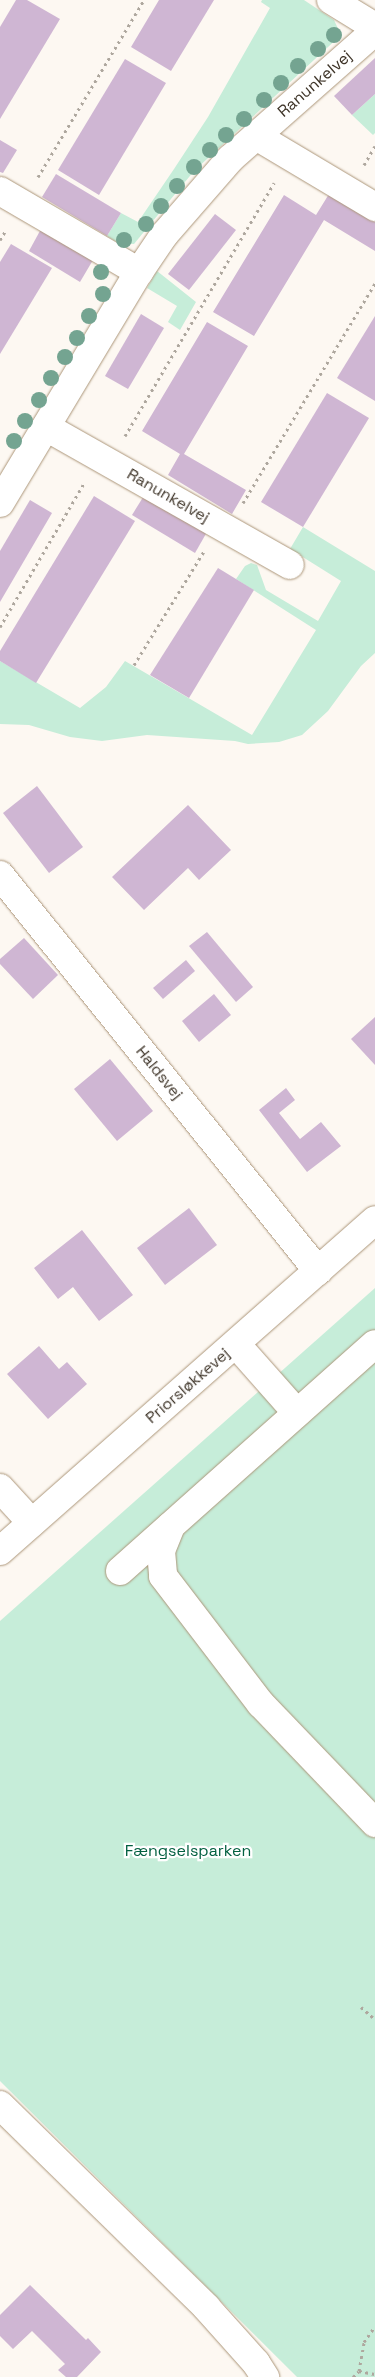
<!DOCTYPE html>
<html>
<head>
<meta charset="utf-8">
<style>
  body { margin:0 }
  #map { position:relative; width:375px; height:2377px; overflow:hidden; background:#fdf8f2; font-family:"Space Grotesk",sans-serif }
  div>[style] { position:absolute }
  .green>* { inset:0; background:#c6edd9 }
  .building>* { inset:0; background:#cfb6d3 }
  .path>* { height:3px; margin-top:-1.5px; transform-origin:0; background:repeating-linear-gradient(90deg,#aea79e 0 2.5px,transparent 0 6.5px) }
  .roads { filter:drop-shadow(0 0 1px #ac9679) drop-shadow(0 0 1px #ac9679) }
  .minor>* { height:28px; margin:-14px; padding:0 14px; transform-origin:14px; border-radius:14px; background:#fff }
  .trees>* { width:16px; height:16px; margin:-8px; border-radius:50%; background:#74a491 }
  span { translate:-50% -50%; white-space:nowrap; text-align:center; line-height:1.15; -webkit-text-stroke:4.5px #fff; paint-order:stroke }
  .street-label { font-size:16px; color:#3e3428 }
  .park-label { font-size:16px; color:#036041 }
</style>
</head>
<body>
<div id="map">
  <div class="green">
    <i style="clip-path:polygon(262px 0,304px 0,334px 20px,341px 35px,194px 171px,134px 244px,118px 243px,107px 236px,121px 213px,138px 222px,174px 169px,208px 117px,270px 8px,261px 2px)"></i>
    <i style="clip-path:polygon(375px 94px,375px 133px,373px 135px,352px 115px)"></i>
    <i style="clip-path:polygon(157px 271px,196px 302px,180px 330px,168px 322px,177px 306px,147px 288px)"></i>
    <i style="clip-path:polygon(303px 527px,375px 571px,375px 653px,361px 666px,328px 711px,302px 735px,279px 742px,248px 744px,235px 741px,147px 735px,102px 741px,70px 737px,29px 725px,0 724px,0 661px,80px 708px,106px 687px,125px 661px,252px 735px,316px 630px,236px 579px,245px 566px,251px 563px,257px 565px,266px 590px,318px 621px,341px 581px,290px 549px)"></i>
    <i style="clip-path:polygon(375px 1288px,375px 2377px,297px 2377px,0 2081px,0 1621px)"></i>
  </div>
  <div class="building">
    <i style="clip-path:polygon(16px 0,27px 0,60px 19px,0 119px,0 27px)"></i>
    <i style="clip-path:polygon(159px 0,214px 0,171px 71px,131px 47px)"></i>
    <i style="clip-path:polygon(375px 58px,375px 94px,352px 115px,334px 96px)"></i>
    <i style="clip-path:polygon(125px 59px,166px 83px,99px 195px,58px 170px)"></i>
    <i style="clip-path:polygon(0 140px,17px 150px,3px 173px,0 172px)"></i>
    <i style="clip-path:polygon(56px 174px,121px 213px,107px 236px,42px 197px)"></i>
    <i style="clip-path:polygon(329px 194px,375px 222px,375px 251px,324px 220px,254px 336px,213px 312px,284px 195px,316px 215px)"></i>
    <i style="clip-path:polygon(215px 214px,236px 230px,189px 290px,168px 274px)"></i>
    <i style="clip-path:polygon(41px 229px,93px 260px,80px 282px,29px 251px)"></i>
    <i style="clip-path:polygon(11px 244px,52px 268px,0 354px,0 262px)"></i>
    <i style="clip-path:polygon(141px 314px,164px 328px,128px 389px,105px 376px)"></i>
    <i style="clip-path:polygon(375px 316px,375px 401px,337px 378px)"></i>
    <i style="clip-path:polygon(207px 322px,248px 346px,184px 454px,246px 490px,232px 514px,168px 475px,180px 454px,142px 431px)"></i>
    <i style="clip-path:polygon(327px 393px,369px 418px,303px 527px,261px 502px)"></i>
    <i style="clip-path:polygon(145px 494px,207px 532px,195px 553px,132px 515px)"></i>
    <i style="clip-path:polygon(94px 496px,135px 521px,36px 683px,0 661px,0 651px)"></i>
    <i style="clip-path:polygon(30px 500px,52px 513px,0 602px,0 551px)"></i>
    <i style="clip-path:polygon(218px 568px,254px 590px,189px 698px,150px 675px)"></i>
    <i style="clip-path:polygon(37px 786px,83px 847px,49px 873px,3px 813px)"></i>
    <i style="clip-path:polygon(188px 805px,231px 850px,199px 880px,188px 868px,144px 910px,112px 877px)"></i>
    <i style="clip-path:polygon(207px 932px,253px 987px,236px 1002px,189px 946px)"></i>
    <i style="clip-path:polygon(24px 938px,58px 975px,33px 999px,0 964px,0 959px)"></i>
    <i style="clip-path:polygon(186px 960px,195px 971px,163px 999px,153px 988px)"></i>
    <i style="clip-path:polygon(214px 994px,231px 1015px,199px 1042px,182px 1021px)"></i>
    <i style="clip-path:polygon(375px 1017px,375px 1065px,351px 1039px)"></i>
    <i style="clip-path:polygon(110px 1059px,153px 1111px,117px 1141px,74px 1089px)"></i>
    <i style="clip-path:polygon(286px 1088px,295px 1100px,279px 1113px,300px 1139px,321px 1122px,341px 1146px,307px 1172px,259px 1110px)"></i>
    <i style="clip-path:polygon(189px 1208px,217px 1245px,165px 1285px,137px 1248px)"></i>
    <i style="clip-path:polygon(82px 1230px,133px 1295px,99px 1321px,73px 1287px,58px 1299px,34px 1268px)"></i>
    <i style="clip-path:polygon(39px 1346px,59px 1369px,67px 1362px,87px 1384px,48px 1419px,7px 1374px)"></i>
    <i style="clip-path:polygon(30px 2285px,86px 2340px,88px 2338px,101px 2352px,77px 2377px,66px 2377px,58px 2370px,65px 2364px,32px 2331px,13px 2349px,0 2336px,0 2315px)"></i>
  </div>
  <div class="path">
    <i style="left:364px;top:165px;width:22px;rotate:-60deg"></i>
    <i style="left:38px;top:177px;width:206px;rotate:-59.1deg"></i>
    <i style="left:0;top:240px;width:12px;rotate:-59deg"></i>
    <i style="left:125px;top:436px;width:294px;rotate:-59.5deg"></i>
    <i style="left:243px;top:503px;width:257px;rotate:-59deg"></i>
    <i style="left:0;top:627px;width:167px;rotate:-59.7deg"></i>
    <i style="left:134px;top:665px;width:134px;rotate:-58.4deg"></i>
    <i style="left:361px;top:2007px;width:18px;rotate:41deg"></i>
    <i style="left:359px;top:2371px;width:16px;rotate:11deg"></i>
    <i style="left:353px;top:2377px;width:8px;rotate:-45deg"></i>
    <i style="left:359px;top:2371px;width:29px;rotate:-80deg"></i>
    <i style="left:364px;top:2342px;width:19px;rotate:-55deg"></i>
  </div>
  <div class="roads">
    <div class="minor">
      <i style="left:331px;top:0;width:52px;rotate:31.5deg"></i>
      <i style="left:256px;top:136px;width:139px;rotate:30.8deg"></i>
      <i style="left:0;top:191px;width:161px;rotate:30.2deg"></i>
      <i style="left:46px;top:427px;width:280px;rotate:29.5deg"></i>
      <i style="left:0;top:503px;width:270px;rotate:-59deg"></i>
      <i style="left:139px;top:272px;width:45px;rotate:-56deg"></i>
      <i style="left:164px;top:235px;width:101px;rotate:-49deg"></i>
      <i style="left:230px;top:159px;width:193px;rotate:-41.4deg"></i>
      <i style="left:0;top:875px;width:508px;rotate:51.23deg"></i>
      <i style="left:236px;top:1344px;width:92px;rotate:48.5deg"></i>
      <i style="left:0;top:1488px;width:47px;rotate:47.6deg"></i>
      <i style="left:171px;top:1526px;width:27px;rotate:112deg"></i>
      <i style="left:161px;top:1551px;width:25px;rotate:85deg"></i>
      <i style="left:163px;top:1576px;width:161px;rotate:52.6deg"></i>
      <i style="left:261px;top:1704px;width:165px;rotate:46.2deg"></i>
      <i style="left:0;top:1551px;width:500px;rotate:-41.43deg"></i>
      <i style="left:120px;top:1571px;width:341px;rotate:-41.7deg"></i>
      <i style="left:0;top:2105px;width:289px;rotate:44.4deg"></i>
      <i style="left:206px;top:2307px;width:75px;rotate:48.2deg"></i>
      <i style="left:256px;top:2363px;width:17px;rotate:57deg"></i>
    </div>
  </div>
  <div class="trees">
    <i style="left:334px;top:35px"></i>
    <i style="left:318px;top:49px"></i>
    <i style="left:298px;top:66px"></i>
    <i style="left:281px;top:83px"></i>
    <i style="left:264px;top:100px"></i>
    <i style="left:244px;top:119px"></i>
    <i style="left:226px;top:135px"></i>
    <i style="left:210px;top:150px"></i>
    <i style="left:194px;top:167px"></i>
    <i style="left:177px;top:186px"></i>
    <i style="left:161px;top:206px"></i>
    <i style="left:146px;top:224px"></i>
    <i style="left:124px;top:240px"></i>
    <i style="left:101px;top:272px"></i>
    <i style="left:103px;top:294px"></i>
    <i style="left:89px;top:316px"></i>
    <i style="left:77px;top:338px"></i>
    <i style="left:65px;top:357px"></i>
    <i style="left:51px;top:378px"></i>
    <i style="left:39px;top:400px"></i>
    <i style="left:25px;top:421px"></i>
    <i style="left:14px;top:441px"></i>
  </div>
  <div class="street-label">
    <span style="left:315px;top:84px;rotate:-41deg">Ranunkelvej</span>
    <span style="left:168px;top:496px;rotate:30deg">Ranunkelvej</span>
    <span style="left:159px;top:1073px;rotate:51deg">Haldsvej</span>
    <span style="left:188px;top:1386px;rotate:-41deg">Priorsløkkevej</span>
  </div>
  <div class="park-label">
    <span style="left:188px;top:1851px">Fængselsparken</span>
  </div>
</div>
</body>
</html>
